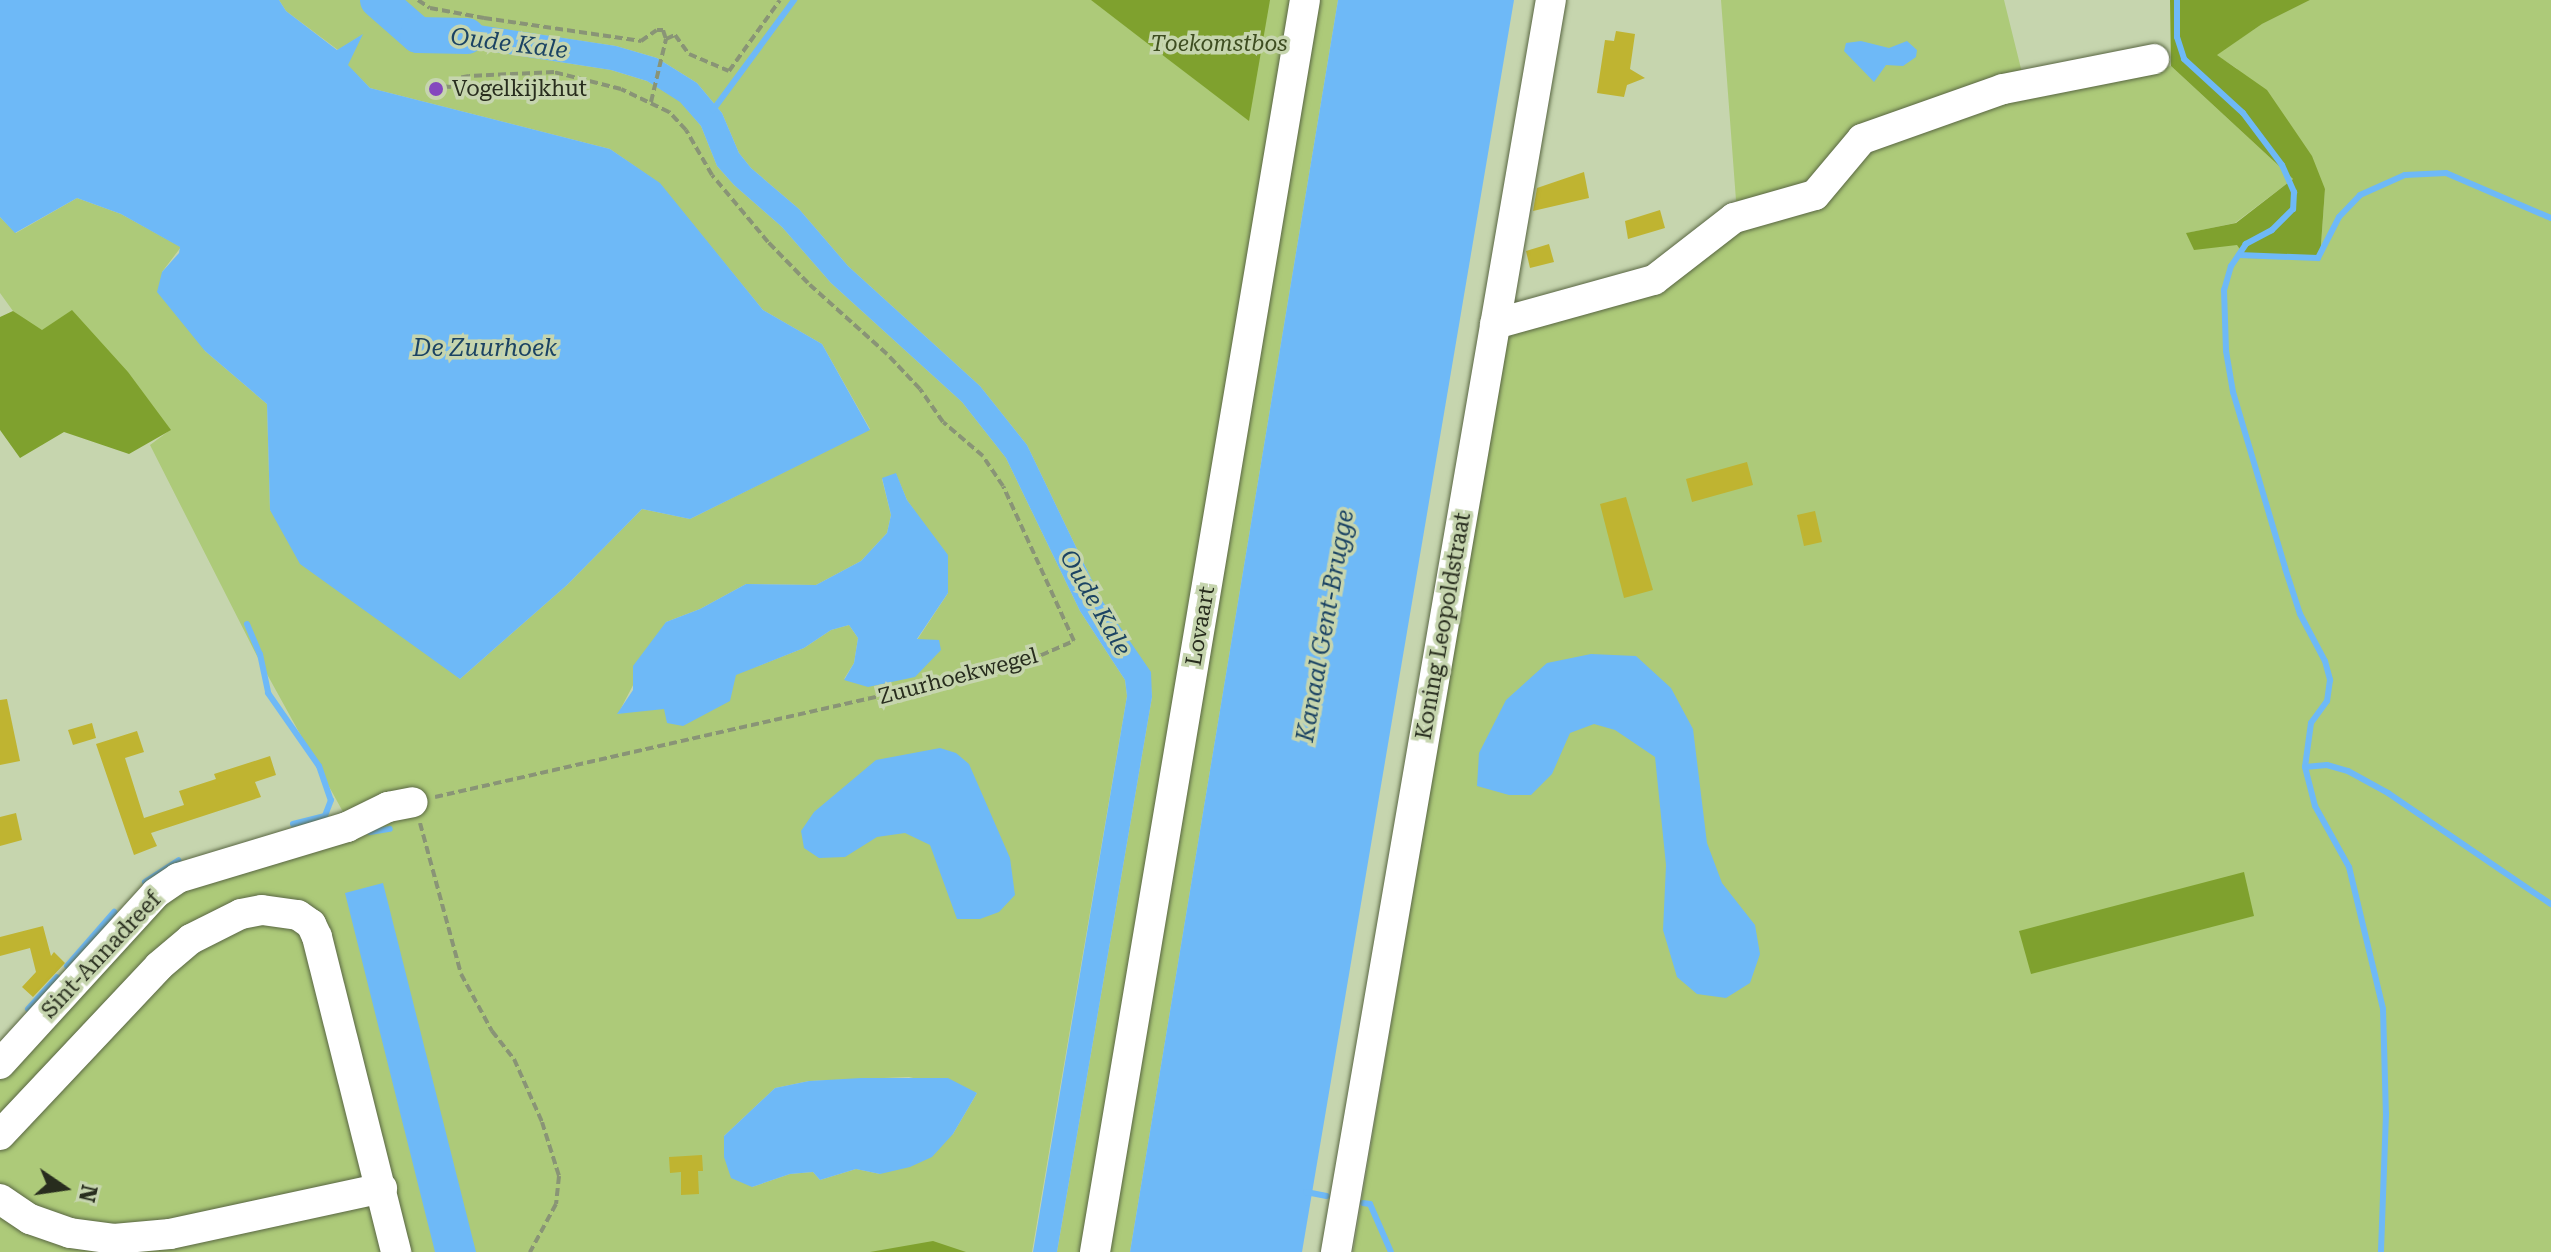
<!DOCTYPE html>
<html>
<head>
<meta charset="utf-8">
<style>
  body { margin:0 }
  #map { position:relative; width:2551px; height:1252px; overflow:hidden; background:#c6d5ae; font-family:"Roboto Serif",serif }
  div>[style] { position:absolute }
  .green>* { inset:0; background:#adca79 }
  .forest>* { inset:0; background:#7fa12e }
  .water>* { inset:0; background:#6eb9f7 }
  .stream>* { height:6px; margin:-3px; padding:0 3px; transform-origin:3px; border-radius:3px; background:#6eb9f7 }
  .river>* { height:36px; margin:-18px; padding:0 18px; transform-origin:18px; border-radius:18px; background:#6eb9f7 }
  .building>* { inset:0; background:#bfb431 }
  .path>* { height:4px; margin-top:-2px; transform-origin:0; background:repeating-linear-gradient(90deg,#899476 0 8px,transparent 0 12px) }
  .roads { filter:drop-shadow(0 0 2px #596643) drop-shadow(0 0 2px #596643) }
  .minor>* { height:30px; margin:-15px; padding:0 15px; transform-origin:15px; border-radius:15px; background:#fff }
  .dots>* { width:22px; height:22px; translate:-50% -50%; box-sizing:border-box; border:4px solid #c6d5ae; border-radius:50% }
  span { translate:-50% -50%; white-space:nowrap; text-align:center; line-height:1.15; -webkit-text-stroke:7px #c6d5ae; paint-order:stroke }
  .park-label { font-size:22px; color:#3e4d21; font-style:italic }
  .poi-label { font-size:22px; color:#282d1e }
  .left { translate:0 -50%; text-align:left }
  .street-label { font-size:22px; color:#282d1e }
  .water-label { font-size:24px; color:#1b4363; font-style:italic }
  .north { position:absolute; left:24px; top:1148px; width:80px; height:80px; -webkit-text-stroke:6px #c6d5ae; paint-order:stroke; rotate:103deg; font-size:22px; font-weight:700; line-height:32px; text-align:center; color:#282d1e }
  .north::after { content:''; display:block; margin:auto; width:28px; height:36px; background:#282d1e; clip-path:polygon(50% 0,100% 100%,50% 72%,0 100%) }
</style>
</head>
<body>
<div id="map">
  <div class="green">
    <i style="clip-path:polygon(evenodd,279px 0,1338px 0,1130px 1252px,1057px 1252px,1152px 697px,1150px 676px,1101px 599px,1027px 445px,980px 386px,848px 266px,799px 209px,751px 168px,739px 153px,722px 113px,697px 83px,657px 58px,616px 46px,509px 30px,419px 35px,456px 46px,611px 70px,647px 81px,680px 101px,701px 126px,717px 166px,734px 185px,782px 227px,831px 283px,962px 402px,1006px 458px,1080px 611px,1125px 680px,1127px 696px,1032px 1252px,0 1252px,0 1070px,181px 880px,353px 830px,257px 656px,150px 445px,170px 430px,13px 311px,0 293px,0 217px,16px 233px,77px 198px,121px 214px,181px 247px,162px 272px,205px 351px,267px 404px,270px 510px,460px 679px,567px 585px,642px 509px,690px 519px,870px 429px,822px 344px,763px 310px,659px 183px,610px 149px,370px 88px,347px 65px,362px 35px,338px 50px,286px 11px,279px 0,896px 474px,907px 500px,925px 526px,948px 593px,917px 640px,844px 679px,854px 663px,858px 638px,849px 625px,831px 630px,804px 648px,761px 665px,618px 714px,666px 622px,700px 609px,746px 584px,816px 585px,861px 561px,887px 533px,891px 515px,882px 479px,896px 474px,279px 0,909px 1077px,977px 1093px,953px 1134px,880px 1174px,856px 1169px,820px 1180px,813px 1172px,790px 1174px,752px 1187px,724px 1136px,775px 1088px,809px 1081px,909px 1077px)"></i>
    <i style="clip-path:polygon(1721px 0,2004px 0,2028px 97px,2171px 66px,2293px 179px,2235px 223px,2187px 233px,2320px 259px,2325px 189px,2236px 68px,2216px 55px,2262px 24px,2310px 0,2551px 0,2551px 1252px,1353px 1252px,1507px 331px,1738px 227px)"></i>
  </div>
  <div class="forest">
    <i style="clip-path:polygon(1091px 0,1270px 0,1249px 121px,1169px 60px)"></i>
    <i style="clip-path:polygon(2170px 0,2310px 0,2262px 24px,2217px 55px,2267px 90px,2312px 156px,2325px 189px,2320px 259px,2246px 258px,2237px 245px,2194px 250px,2186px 233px,2236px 223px,2293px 179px,2171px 66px)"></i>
    <i style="clip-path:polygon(72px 310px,128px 372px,171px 430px,129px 454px,64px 432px,20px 458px,0 430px,0 317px,13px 311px,42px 330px)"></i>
    <i style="clip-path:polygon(2244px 872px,2254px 916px,2031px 974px,2019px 931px)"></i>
    <i style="clip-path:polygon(933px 1241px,966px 1252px,870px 1252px)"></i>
  </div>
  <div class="water">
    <i style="clip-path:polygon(0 0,279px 0,286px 11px,337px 50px,363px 34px,348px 65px,370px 88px,610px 149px,660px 183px,763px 310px,822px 344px,870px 430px,690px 519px,642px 509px,567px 585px,460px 679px,300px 564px,270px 510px,267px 404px,205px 351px,157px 292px,162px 272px,179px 253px,180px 247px,121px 214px,77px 198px,15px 233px,0 217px)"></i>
    <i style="clip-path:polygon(1338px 0,1514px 0,1302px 1252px,1130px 1252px)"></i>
    <i style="clip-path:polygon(459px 22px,616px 46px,657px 58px,697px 83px,722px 113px,739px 153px,751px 168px,799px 209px,848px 266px,980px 386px,1027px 445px,1101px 599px,1151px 672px,1152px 697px,1057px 1252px,1033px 1252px,1127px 696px,1125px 680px,1080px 611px,1006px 458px,962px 402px,831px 283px,782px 227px,734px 185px,717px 166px,701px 126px,680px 102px,647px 81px,611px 70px,456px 46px,418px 35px)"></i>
    <i style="clip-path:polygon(1861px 41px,1889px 48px,1907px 41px,1917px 50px,1916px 57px,1903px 66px,1886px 65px,1874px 82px,1844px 51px,1846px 43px)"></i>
    <i style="clip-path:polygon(896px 473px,907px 500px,948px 555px,948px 593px,917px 639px,939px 640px,941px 650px,915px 677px,868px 687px,844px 680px,854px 663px,858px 638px,849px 625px,831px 630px,804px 648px,736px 675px,730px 701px,683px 726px,667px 723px,664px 709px,617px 714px,633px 690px,633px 666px,666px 622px,700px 609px,746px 584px,816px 585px,861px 561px,887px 533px,891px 515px,882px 478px)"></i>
    <i style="clip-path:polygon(1591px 654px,1636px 656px,1671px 688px,1693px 729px,1707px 843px,1722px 883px,1755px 925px,1760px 954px,1750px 983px,1726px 998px,1697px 994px,1677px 977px,1663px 930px,1666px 865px,1655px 757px,1615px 730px,1594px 724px,1570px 733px,1552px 774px,1531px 795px,1509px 795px,1477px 786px,1479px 753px,1506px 700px,1547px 663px)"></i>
    <i style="clip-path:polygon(940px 748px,956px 753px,969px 764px,1010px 858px,1015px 895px,999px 912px,980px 919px,957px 919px,930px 845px,905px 833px,877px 837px,845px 857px,819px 858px,804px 848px,801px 831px,814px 812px,876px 760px)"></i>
    <i style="clip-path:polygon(383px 883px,476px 1252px,435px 1252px,345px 893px)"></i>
    <i style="clip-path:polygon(861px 1078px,948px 1078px,977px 1093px,953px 1134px,932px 1157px,910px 1167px,880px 1174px,856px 1169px,820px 1180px,813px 1172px,790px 1174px,752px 1187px,731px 1178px,724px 1157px,724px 1136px,775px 1088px,809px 1081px)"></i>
  </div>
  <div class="stream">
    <i style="left:2177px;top:0;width:37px;rotate:90deg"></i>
    <i style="left:2177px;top:37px;width:23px;rotate:72deg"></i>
    <i style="left:2184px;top:59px;width:80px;rotate:42.5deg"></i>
    <i style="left:2243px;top:113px;width:65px;rotate:53.1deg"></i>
    <i style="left:2282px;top:165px;width:30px;rotate:66deg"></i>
    <i style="left:2294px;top:192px;width:17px;rotate:93deg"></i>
    <i style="left:2293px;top:209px;width:30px;rotate:135deg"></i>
    <i style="left:2272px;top:230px;width:30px;rotate:152deg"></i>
    <i style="left:2246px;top:244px;width:27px;rotate:124deg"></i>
    <i style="left:2231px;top:266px;width:25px;rotate:106deg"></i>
    <i style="left:2224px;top:290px;width:61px;rotate:88.1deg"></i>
    <i style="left:2226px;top:351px;width:42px;rotate:80.3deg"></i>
    <i style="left:2233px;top:392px;width:184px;rotate:73.5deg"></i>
    <i style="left:2285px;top:568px;width:48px;rotate:71.9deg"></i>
    <i style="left:2300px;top:614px;width:53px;rotate:62deg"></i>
    <i style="left:2325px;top:661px;width:20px;rotate:75deg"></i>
    <i style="left:2330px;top:680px;width:21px;rotate:98deg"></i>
    <i style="left:2327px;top:701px;width:27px;rotate:126deg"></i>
    <i style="left:2311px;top:723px;width:44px;rotate:97.8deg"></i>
    <i style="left:2305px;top:767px;width:40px;rotate:75.6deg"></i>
    <i style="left:2315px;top:806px;width:70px;rotate:60.9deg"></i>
    <i style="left:2349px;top:867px;width:146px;rotate:76.5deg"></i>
    <i style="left:2383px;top:1009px;width:105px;rotate:88.4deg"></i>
    <i style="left:2386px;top:1114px;width:138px;rotate:92.1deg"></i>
    <i style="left:713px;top:110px;width:137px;rotate:-53.6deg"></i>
    <i style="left:2239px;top:255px;width:79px;rotate:2.2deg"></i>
    <i style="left:2318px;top:258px;width:46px;rotate:-62.9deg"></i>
    <i style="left:2339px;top:217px;width:30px;rotate:-46deg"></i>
    <i style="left:2360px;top:195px;width:49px;rotate:-24deg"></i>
    <i style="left:2405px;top:175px;width:41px;rotate:-2.8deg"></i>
    <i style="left:2446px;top:173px;width:114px;rotate:23.2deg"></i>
    <i style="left:247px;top:624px;width:33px;rotate:67deg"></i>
    <i style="left:260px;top:654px;width:40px;rotate:78deg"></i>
    <i style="left:268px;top:693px;width:89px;rotate:55.1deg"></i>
    <i style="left:319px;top:766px;width:36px;rotate:71deg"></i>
    <i style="left:331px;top:800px;width:17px;rotate:111deg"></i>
    <i style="left:325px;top:816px;width:33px;rotate:166deg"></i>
    <i style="left:2305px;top:767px;width:22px;rotate:-5deg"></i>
    <i style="left:2327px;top:765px;width:22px;rotate:16deg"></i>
    <i style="left:2348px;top:771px;width:46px;rotate:28.8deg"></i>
    <i style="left:2388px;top:793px;width:197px;rotate:34.3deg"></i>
    <i style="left:370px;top:832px;width:20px;rotate:-9deg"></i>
    <i style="left:145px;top:882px;width:40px;rotate:-32.9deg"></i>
    <i style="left:67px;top:966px;width:72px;rotate:-49deg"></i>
    <i style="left:28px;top:1009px;width:43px;rotate:-47.8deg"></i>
    <i style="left:1306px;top:1192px;width:21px;rotate:11deg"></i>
    <i style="left:1363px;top:1203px;width:7px;rotate:8deg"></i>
    <i style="left:1370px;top:1204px;width:52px;rotate:66.4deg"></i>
  </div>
  <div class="river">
    <i style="left:378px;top:0;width:53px;rotate:41.2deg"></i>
    <i style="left:418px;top:35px;width:49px;rotate:1.2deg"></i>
  </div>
  <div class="building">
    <i style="clip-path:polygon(1616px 31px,1635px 34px,1630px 69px,1645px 78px,1627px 85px,1624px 97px,1597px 93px,1605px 40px,1614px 41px)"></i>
    <i style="clip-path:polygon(1584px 172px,1589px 198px,1533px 211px,1537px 188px)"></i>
    <i style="clip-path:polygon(1660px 210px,1665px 228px,1628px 239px,1625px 221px)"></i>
    <i style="clip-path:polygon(1549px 244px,1554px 262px,1530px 268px,1526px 251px)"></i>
    <i style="clip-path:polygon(1747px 462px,1753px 485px,1692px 502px,1686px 479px)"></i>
    <i style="clip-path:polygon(1626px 497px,1653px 590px,1624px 598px,1600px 504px)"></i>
    <i style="clip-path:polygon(1815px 511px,1822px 542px,1804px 546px,1797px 515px)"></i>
    <i style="clip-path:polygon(7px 699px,20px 761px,0 765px,0 700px)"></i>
    <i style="clip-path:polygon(92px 723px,96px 738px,73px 745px,68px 730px)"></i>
    <i style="clip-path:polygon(137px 731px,144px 752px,125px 758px,144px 818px,184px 805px,179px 791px,216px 779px,214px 774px,270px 756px,276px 775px,255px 782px,261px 797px,151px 833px,157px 846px,134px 855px,96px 744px)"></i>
    <i style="clip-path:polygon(16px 813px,22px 840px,0 846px,0 817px)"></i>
    <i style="clip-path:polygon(43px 926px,51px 956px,54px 952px,65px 963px,33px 997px,22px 987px,36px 972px,30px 948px,0 956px,0 937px)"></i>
    <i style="clip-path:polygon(702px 1155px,703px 1171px,698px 1171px,699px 1194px,681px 1195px,681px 1172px,670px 1173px,669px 1157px)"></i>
  </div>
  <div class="path">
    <i style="left:418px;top:0;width:14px;rotate:34deg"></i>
    <i style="left:430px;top:8px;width:55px;rotate:10.5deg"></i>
    <i style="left:484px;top:18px;width:159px;rotate:8.3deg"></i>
    <i style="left:641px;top:41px;width:19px;rotate:-35deg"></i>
    <i style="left:657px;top:30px;width:6px"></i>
    <i style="left:663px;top:30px;width:9px;rotate:72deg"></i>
    <i style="left:666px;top:39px;width:10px;rotate:-24deg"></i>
    <i style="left:675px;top:35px;width:24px;rotate:54deg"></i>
    <i style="left:689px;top:54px;width:43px;rotate:23deg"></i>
    <i style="left:729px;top:71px;width:87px;rotate:-54.3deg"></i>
    <i style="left:651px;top:102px;width:65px;rotate:-76.6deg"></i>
    <i style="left:435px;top:797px;width:515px;rotate:-12.79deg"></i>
    <i style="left:937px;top:683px;width:96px;rotate:-13.9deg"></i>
    <i style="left:1030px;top:660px;width:48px;rotate:-23.4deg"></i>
    <i style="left:1074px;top:641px;width:170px;rotate:-114.6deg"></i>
    <i style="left:1003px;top:486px;width:36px;rotate:-124deg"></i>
    <i style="left:983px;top:456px;width:52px;rotate:-139.6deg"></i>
    <i style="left:943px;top:422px;width:40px;rotate:-124.9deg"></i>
    <i style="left:920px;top:389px;width:48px;rotate:-133.3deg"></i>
    <i style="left:887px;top:354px;width:106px;rotate:-138.1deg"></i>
    <i style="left:808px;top:283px;width:57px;rotate:-134.3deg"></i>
    <i style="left:768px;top:242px;width:87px;rotate:-129.9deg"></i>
    <i style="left:712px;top:175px;width:52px;rotate:-120deg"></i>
    <i style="left:686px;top:130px;width:25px;rotate:-133deg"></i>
    <i style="left:669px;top:112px;width:53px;rotate:-154.4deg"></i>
    <i style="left:621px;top:89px;width:69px;rotate:-165.8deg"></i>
    <i style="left:554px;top:72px;width:85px;rotate:177.3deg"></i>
    <i style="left:469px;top:76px;width:11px;rotate:170deg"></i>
    <i style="left:458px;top:78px;width:11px;rotate:128deg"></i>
    <i style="left:451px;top:87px;width:11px;rotate:-175deg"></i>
    <i style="left:420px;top:823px;width:156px;rotate:74.8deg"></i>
    <i style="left:461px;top:974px;width:65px;rotate:61.5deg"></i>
    <i style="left:492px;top:1031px;width:36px;rotate:52deg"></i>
    <i style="left:514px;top:1059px;width:69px;rotate:66deg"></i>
    <i style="left:542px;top:1122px;width:57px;rotate:72.5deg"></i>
    <i style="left:559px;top:1176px;width:28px;rotate:96deg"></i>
    <i style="left:556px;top:1204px;width:55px;rotate:118.4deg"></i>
  </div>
  <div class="roads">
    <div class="minor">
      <i style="left:1495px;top:324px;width:165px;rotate:-15.5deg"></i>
      <i style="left:1654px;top:280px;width:101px;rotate:-37.8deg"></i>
      <i style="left:1734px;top:218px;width:84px;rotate:-15.9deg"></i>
      <i style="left:1815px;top:195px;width:73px;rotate:-50deg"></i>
      <i style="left:1862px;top:139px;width:150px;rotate:-19.5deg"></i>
      <i style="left:2003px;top:89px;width:154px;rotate:-11.2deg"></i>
      <i style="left:0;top:1064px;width:231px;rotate:-47.6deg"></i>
      <i style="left:156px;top:893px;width:27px;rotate:-34deg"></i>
      <i style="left:178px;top:878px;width:177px;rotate:-16.8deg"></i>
      <i style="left:347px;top:827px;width:46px;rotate:-26deg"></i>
      <i style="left:388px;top:807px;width:25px;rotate:-11deg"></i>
      <i style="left:0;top:1135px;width:232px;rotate:-46.7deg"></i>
      <i style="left:159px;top:966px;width:42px;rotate:-40.2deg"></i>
      <i style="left:191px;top:939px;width:56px;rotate:-26.6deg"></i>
      <i style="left:241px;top:914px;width:21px;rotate:-11deg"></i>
      <i style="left:262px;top:910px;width:36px;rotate:8deg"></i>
      <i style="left:298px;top:915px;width:16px;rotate:35deg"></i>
      <i style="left:311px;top:924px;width:14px;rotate:65deg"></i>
      <i style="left:317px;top:937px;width:325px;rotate:75.9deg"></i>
      <i style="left:0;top:1199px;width:36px;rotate:34deg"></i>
      <i style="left:30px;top:1219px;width:42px;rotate:19.3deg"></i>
      <i style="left:70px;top:1233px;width:44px;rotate:7.8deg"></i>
      <i style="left:114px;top:1239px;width:56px;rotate:-5.1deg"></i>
      <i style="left:170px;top:1234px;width:217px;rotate:-12.2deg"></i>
      <i style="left:1095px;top:1252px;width:1269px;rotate:-80.48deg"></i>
      <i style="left:1336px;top:1252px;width:1270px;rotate:-80.26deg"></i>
    </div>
  </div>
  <div class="dots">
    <i style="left:436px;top:89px;background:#8548be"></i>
  </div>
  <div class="park-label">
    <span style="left:1219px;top:44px">Toekomstbos</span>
  </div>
  <div class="poi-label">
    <span class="left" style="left:452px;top:89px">Vogelkijkhut</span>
  </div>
  <div class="street-label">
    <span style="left:1200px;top:626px;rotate:-80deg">Lovaart</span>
    <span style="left:1443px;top:626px;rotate:-80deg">Koning Leopoldstraat</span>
    <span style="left:958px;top:676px;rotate:-15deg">Zuurhoekwegel</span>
    <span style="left:101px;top:955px;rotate:-47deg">Sint-Annadreef</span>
  </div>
  <div class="water-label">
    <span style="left:509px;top:44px;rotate:7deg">Oude Kale</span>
    <span style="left:485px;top:349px">De Zuurhoek</span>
    <span style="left:1095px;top:603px;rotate:60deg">Oude Kale</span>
    <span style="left:1326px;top:626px;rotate:-80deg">Kanaal Gent-Brugge</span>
  </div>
  <div class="north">N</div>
</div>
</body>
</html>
